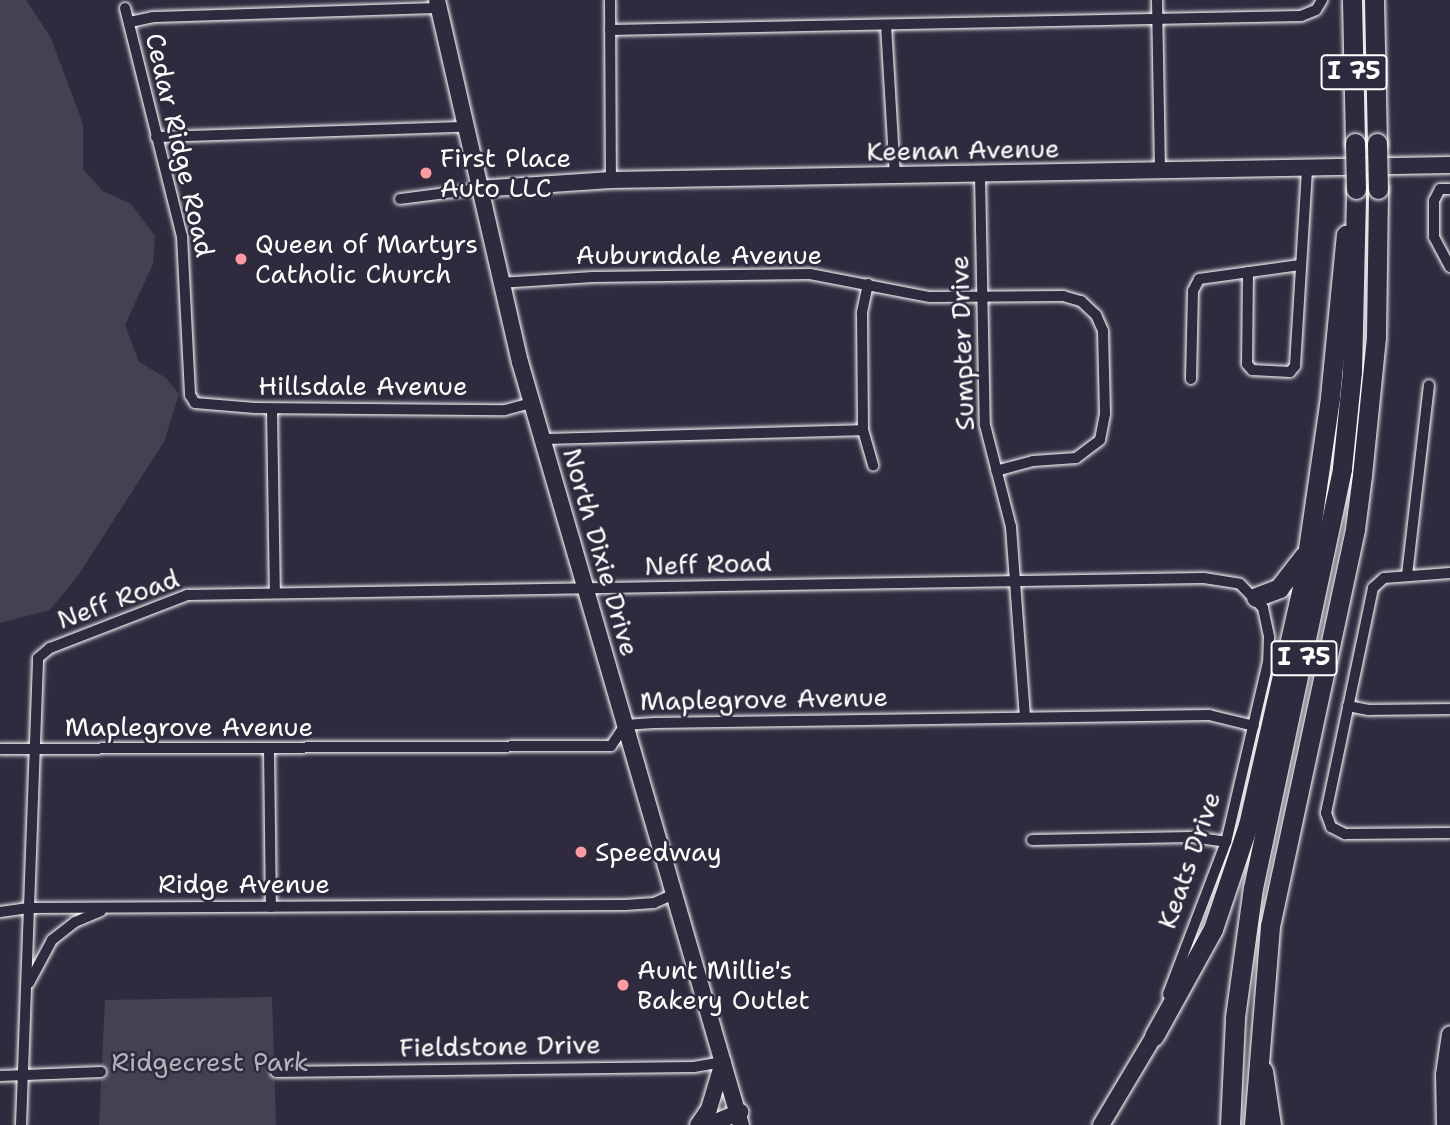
<!DOCTYPE html>
<html>
<head>
<meta charset="utf-8">
<style>
  body { margin:0 }
  #map { position:relative; width:1450px; height:1125px; overflow:hidden; background:#2f2a3d; font-family:"Shantell Sans",sans-serif }
  div>[style] { position:absolute }
  .green>* { inset:0; background:#464152 }
  .roads { filter:drop-shadow(0 0 2px #fff) drop-shadow(0 0 2px #fff) }
  .street>* { height:10px; margin:-5px; padding:0 5px; transform-origin:5px; border-radius:5px; background:#2f2a3d }
  .secondary>* { height:16px; margin:-8px; padding:0 8px; transform-origin:8px; border-radius:8px; background:#2f2a3d }
  .highway>* { height:19px; margin:-9.5px; padding:0 9.5px; transform-origin:9.5px; border-radius:9.5px; background:#2f2a3d }
  .bridges { filter:drop-shadow(0 0 2px #fff) drop-shadow(0 0 2px #fff) }
  .highway-bridge>* { height:19px; margin:-9.5px; padding:0 9.5px; transform-origin:9.5px; border-radius:9.5px; background:#2f2a3d }
  .dots>* { width:19px; height:19px; translate:-50% -50%; box-sizing:border-box; border:4px solid #2f2a3d; border-radius:50% }
  span { translate:-50% -50%; white-space:nowrap; text-align:center; line-height:1.15; -webkit-text-stroke:5px #2f2a3d; paint-order:stroke }
  .shield-label span { padding:2px 5px; background:#2f2a3d; border:2px solid; border-radius:5px; -webkit-text-stroke-width:0 }
  .shield-label { font-size:24px; color:#fff; font-weight:700 }
  .street-label { font-size:26px; color:#fff }
  .poi-label { font-size:26px; color:#fff }
  .left { translate:0 -50%; text-align:left }
  .park-label { font-size:26px; color:#b5b3ba }
</style>
</head>
<body>
<div id="map">
  <div class="green">
    <i style="clip-path:polygon(0 0,26px 0,51px 38px,83px 124px,83px 169px,103px 191px,131px 204px,155px 236px,153px 264px,125px 325px,139px 362px,166px 378px,179px 394px,164px 442px,79px 574px,50px 610px,0 623px)"></i>
    <i style="clip-path:polygon(272px 997px,276px 1125px,99px 1125px,105px 1000px)"></i>
  </div>
  <div class="roads">
    <div class="street">
      <i style="left:610px;top:0;width:180px;rotate:89.7deg"></i>
      <i style="left:1157px;top:0;width:171px;rotate:89deg"></i>
      <i style="left:125px;top:8px;width:235px;rotate:76deg"></i>
      <i style="left:182px;top:236px;width:159px;rotate:87.1deg"></i>
      <i style="left:190px;top:395px;width:9px;rotate:58deg"></i>
      <i style="left:195px;top:403px;width:60px;rotate:4.8deg"></i>
      <i style="left:255px;top:408px;width:250px;rotate:0.5deg"></i>
      <i style="left:505px;top:410px;width:28px;rotate:-15deg"></i>
      <i style="left:130px;top:22px;width:24px;rotate:-12deg"></i>
      <i style="left:153px;top:17px;width:286px;rotate:-1.8deg"></i>
      <i style="left:886px;top:25px;width:151px;rotate:86.6deg"></i>
      <i style="left:610px;top:30px;width:691px;rotate:-1.16deg"></i>
      <i style="left:1301px;top:16px;width:16px;rotate:-22deg"></i>
      <i style="left:1316px;top:10px;width:12px;rotate:-59deg"></i>
      <i style="left:156px;top:137px;width:308px;rotate:-1.9deg"></i>
      <i style="left:980px;top:175px;width:250px;rotate:88.9deg"></i>
      <i style="left:985px;top:425px;width:105px;rotate:75.7deg"></i>
      <i style="left:1011px;top:527px;width:190px;rotate:85.8deg"></i>
      <i style="left:1450px;top:189px;width:10px;rotate:180deg"></i>
      <i style="left:1440px;top:189px;width:13px;rotate:117deg"></i>
      <i style="left:1434px;top:201px;width:36px;rotate:90deg"></i>
      <i style="left:1434px;top:237px;width:34px;rotate:62deg"></i>
      <i style="left:400px;top:199px;width:79px;rotate:-7.3deg"></i>
      <i style="left:1248px;top:272px;width:92px;rotate:90.6deg"></i>
      <i style="left:1247px;top:364px;width:8px;rotate:50deg"></i>
      <i style="left:1252px;top:370px;width:38px;rotate:3deg"></i>
      <i style="left:1290px;top:372px;width:8px;rotate:-50deg"></i>
      <i style="left:1295px;top:366px;width:198px;rotate:-86.5deg"></i>
      <i style="left:499px;top:283px;width:94px;rotate:-3.7deg"></i>
      <i style="left:593px;top:277px;width:217px;rotate:-0.8deg"></i>
      <i style="left:810px;top:274px;width:122px;rotate:10.9deg"></i>
      <i style="left:930px;top:297px;width:133px;rotate:-0.4deg"></i>
      <i style="left:1063px;top:296px;width:19px;rotate:16deg"></i>
      <i style="left:1081px;top:301px;width:21px;rotate:43deg"></i>
      <i style="left:1096px;top:315px;width:17px;rotate:66deg"></i>
      <i style="left:1103px;top:331px;width:83px;rotate:88.6deg"></i>
      <i style="left:1105px;top:414px;width:26px;rotate:101deg"></i>
      <i style="left:1100px;top:440px;width:30px;rotate:143deg"></i>
      <i style="left:1076px;top:458px;width:43px;rotate:176deg"></i>
      <i style="left:1033px;top:461px;width:38px;rotate:165deg"></i>
      <i style="left:868px;top:284px;width:30px;rotate:102deg"></i>
      <i style="left:862px;top:313px;width:117px;rotate:89.5deg"></i>
      <i style="left:863px;top:430px;width:37px;rotate:74deg"></i>
      <i style="left:1191px;top:379px;width:88px;rotate:-88.7deg"></i>
      <i style="left:1193px;top:291px;width:13px;rotate:-63deg"></i>
      <i style="left:1199px;top:279px;width:102px;rotate:-7.9deg"></i>
      <i style="left:272px;top:409px;width:182px;rotate:89.1deg"></i>
      <i style="left:542px;top:439px;width:321px;rotate:-1.6deg"></i>
      <i style="left:1450px;top:573px;width:66px;rotate:175.7deg"></i>
      <i style="left:1384px;top:578px;width:15px;rotate:138deg"></i>
      <i style="left:1373px;top:588px;width:230px;rotate:101.8deg"></i>
      <i style="left:1326px;top:813px;width:15px;rotate:70deg"></i>
      <i style="left:1331px;top:827px;width:16px;rotate:27deg"></i>
      <i style="left:1345px;top:834px;width:105px;rotate:-0.5deg"></i>
      <i style="left:1407px;top:575px;width:191px;rotate:-83.4deg"></i>
      <i style="left:1348px;top:706px;width:21px;rotate:11deg"></i>
      <i style="left:1369px;top:710px;width:81px;rotate:-0.7deg"></i>
      <i style="left:0;top:749px;width:611px;rotate:-0.28deg"></i>
      <i style="left:611px;top:746px;width:25px;rotate:-56deg"></i>
      <i style="left:625px;top:725px;width:29px;rotate:-4deg"></i>
      <i style="left:654px;top:723px;width:555px;rotate:-0.83deg"></i>
      <i style="left:1209px;top:715px;width:46px;rotate:13.7deg"></i>
      <i style="left:269px;top:749px;width:158px;rotate:89.3deg"></i>
      <i style="left:1032px;top:840px;width:160px;rotate:-1.1deg"></i>
      <i style="left:1192px;top:837px;width:34px;rotate:8deg"></i>
      <i style="left:0;top:912px;width:27px;rotate:-8deg"></i>
      <i style="left:27px;top:908px;width:598px;rotate:-0.29deg"></i>
      <i style="left:625px;top:905px;width:29px;rotate:-4deg"></i>
      <i style="left:654px;top:903px;width:24px;rotate:-24deg"></i>
      <i style="left:29px;top:983px;width:49px;rotate:-61.9deg"></i>
      <i style="left:52px;top:940px;width:29px;rotate:-38deg"></i>
      <i style="left:75px;top:922px;width:28px;rotate:-23deg"></i>
      <i style="left:276px;top:1072px;width:418px;rotate:-0.7deg"></i>
      <i style="left:694px;top:1067px;width:29px;rotate:-10deg"></i>
      <i style="left:0;top:1076px;width:101px;rotate:-2.3deg"></i>
      <i style="left:21px;top:1125px;width:467px;rotate:-87.9deg"></i>
      <i style="left:38px;top:658px;width:16px;rotate:-40deg"></i>
      <i style="left:50px;top:648px;width:147px;rotate:-21.1deg"></i>
      <i style="left:187px;top:595px;width:1017px;rotate:-0.96deg"></i>
      <i style="left:1204px;top:578px;width:36px;rotate:9deg"></i>
      <i style="left:1240px;top:584px;width:33px;rotate:46deg"></i>
      <i style="left:1263px;top:608px;width:30px;rotate:78deg"></i>
      <i style="left:1269px;top:637px;width:25px;rotate:92deg"></i>
      <i style="left:1268px;top:662px;width:185px;rotate:103.1deg"></i>
      <i style="left:1226px;top:842px;width:163px;rotate:110.9deg"></i>
    </div>
    <div class="secondary">
      <i style="left:437px;top:0;width:371px;rotate:77.1deg"></i>
      <i style="left:520px;top:362px;width:794px;rotate:73.85deg"></i>
      <i style="left:478px;top:189px;width:133px;rotate:-3.9deg"></i>
      <i style="left:611px;top:180px;width:839px;rotate:-1.02deg"></i>
      <i style="left:698px;top:1125px;width:19px;rotate:-55deg"></i>
      <i style="left:709px;top:1109px;width:49px;rotate:-73.4deg"></i>
      <i style="left:708px;top:1125px;width:35px;rotate:-22deg"></i>
      <i style="left:1101px;top:1125px;width:104px;rotate:-59.2deg"></i>
      <i style="left:1445px;top:1125px;width:50px;rotate:-91.1deg"></i>
      <i style="left:1444px;top:1075px;width:41px;rotate:-81.7deg"></i>
    </div>
    <div class="highway">
      <i style="left:1352px;top:0;width:143px;rotate:88.8deg"></i>
      <i style="left:1374px;top:0;width:143px;rotate:88.8deg"></i>
      <i style="left:1256px;top:597px;width:25px;rotate:-21deg"></i>
      <i style="left:1279px;top:588px;width:41px;rotate:-52deg"></i>
      <i style="left:1154px;top:1036px;width:122px;rotate:-61.1deg"></i>
      <i style="left:1213px;top:929px;width:110px;rotate:-71.4deg"></i>
      <i style="left:1248px;top:825px;width:248px;rotate:-77.2deg"></i>
      <i style="left:1303px;top:583px;width:188px;rotate:-81.7deg"></i>
      <i style="left:1330px;top:397px;width:163px;rotate:-84.4deg"></i>
      <i style="left:1263px;top:1071px;width:55px;rotate:81.6deg"></i>
      <i style="left:1230px;top:1125px;width:108px;rotate:-87.3deg"></i>
      <i style="left:1235px;top:1017px;width:130px;rotate:-82.1deg"></i>
      <i style="left:1253px;top:888px;width:429px;rotate:-78deg"></i>
      <i style="left:1342px;top:468px;width:97px;rotate:-84.1deg"></i>
      <i style="left:1352px;top:372px;width:183px;rotate:-88.7deg"></i>
      <i style="left:1254px;top:1125px;width:200px;rotate:-85.4deg"></i>
      <i style="left:1270px;top:926px;width:406px;rotate:-77.9deg"></i>
      <i style="left:1355px;top:529px;width:54px;rotate:-82.6deg"></i>
      <i style="left:1362px;top:475px;width:139px;rotate:-84.2deg"></i>
      <i style="left:1376px;top:337px;width:148px;rotate:-89.2deg"></i>
    </div>
  </div>
  <div class="bridges">
    <div class="highway-bridge">
      <i style="left:1355px;top:143px;width:46px;rotate:88.8deg"></i>
      <i style="left:1377px;top:143px;width:46px;rotate:88.8deg"></i>
    </div>
  </div>
  <div class="dots">
    <i style="left:426px;top:173px;background:#ff9aa2"></i>
    <i style="left:241px;top:259px;background:#ff9aa2"></i>
    <i style="left:581px;top:852px;background:#ff9aa2"></i>
    <i style="left:623px;top:985px;background:#ff9aa2"></i>
  </div>
  <div class="shield-label">
    <span style="left:1354px;top:72px">I 75</span>
    <span style="left:1304px;top:658px">I 75</span>
  </div>
  <div class="street-label">
    <span style="left:180px;top:145px;rotate:77deg">Cedar Ridge Road</span>
    <span style="left:963px;top:150px;rotate:-1deg">Keenan Avenue</span>
    <span style="left:699px;top:255px">Auburndale Avenue</span>
    <span style="left:962px;top:343px;rotate:-92deg">Sumpter Drive</span>
    <span style="left:363px;top:386px">Hillsdale Avenue</span>
    <span style="left:601px;top:552px;rotate:74deg">North Dixie Drive</span>
    <span style="left:708px;top:564px;rotate:-2deg">Neff Road</span>
    <span style="left:118px;top:599px;rotate:-20deg">Neff Road</span>
    <span style="left:764px;top:699px;rotate:-1deg">Maplegrove Avenue</span>
    <span style="left:189px;top:727px">Maplegrove Avenue</span>
    <span style="left:1189px;top:860px;rotate:-71deg">Keats Drive</span>
    <span style="left:244px;top:884px">Ridge Avenue</span>
    <span style="left:500px;top:1046px;rotate:-1deg">Fieldstone Drive</span>
  </div>
  <div class="poi-label">
    <span class="left" style="left:440px;top:173px">First Place<br>Auto LLC</span>
    <span class="left" style="left:255px;top:259px">Queen of Martyrs<br>Catholic Church</span>
    <span class="left" style="left:595px;top:852px">Speedway</span>
    <span class="left" style="left:637px;top:985px">Aunt Millie's<br>Bakery Outlet</span>
  </div>
  <div class="park-label">
    <span style="left:210px;top:1062px">Ridgecrest Park</span>
  </div>
</div>
</body>
</html>
